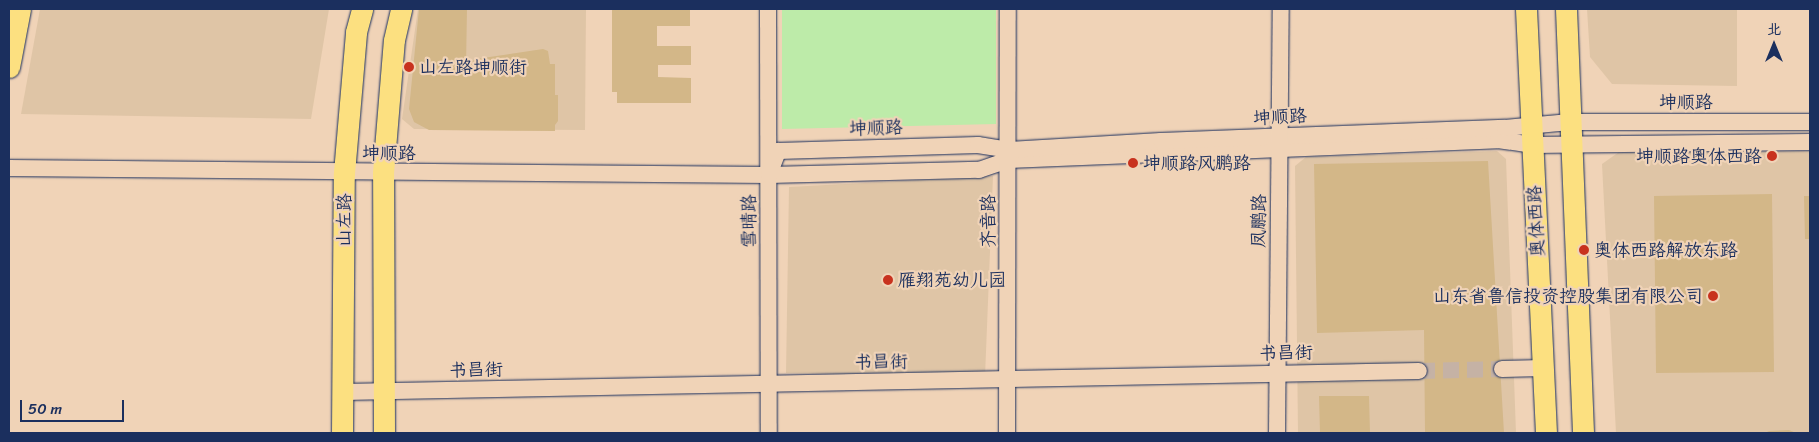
<!DOCTYPE html>
<html>
<head>
<meta charset="utf-8">
<style>
  body { margin:0 }
  #map { position:relative; width:1819px; height:442px; overflow:hidden; background:#f0d3b7; font-family:Sriracha,"LXGW WenKai TC",sans-serif }
  div>[style] { position:absolute }
  .built>* { inset:0; background:#dfc5a6 }
  .green>* { inset:0; background:#bdeba9 }
  .building>* { inset:0; background:#d3b788 }
  .minor-tunnel>* { height:16px; margin-top:-8px; transform-origin:0; background:repeating-linear-gradient(90deg,#c5b2a5 0 16px,transparent 0 24px) }
  .roads { filter:drop-shadow(0 0 1px #1b2f5e) drop-shadow(0 0 1px #1b2f5e) }
  .minor>* { height:16px; margin:-8px; padding:0 8px; transform-origin:8px; border-radius:8px; background:#f0d3b7 }
  .major>* { height:21px; margin:-10.5px; padding:0 10.5px; transform-origin:10.5px; border-radius:10.5px; background:#fce080 }
  .dots>* { width:14px; height:14px; translate:-50% -50%; box-sizing:border-box; border:2px solid #f0d3b7; border-radius:50% }
  span { translate:-50% -50%; white-space:nowrap; text-align:center; line-height:1.15; -webkit-text-stroke:4.5px #f0d3b7; paint-order:stroke }
  .poi-label { font-size:18px; color:#1b2f5e }
  .left { translate:0 -50%; text-align:left }
  .right { translate:-100% -50%; text-align:right }
  .street-label { font-size:18px; color:#1b2f5e }
  .frame { position:absolute; inset:0; border:10px solid #1b2f5e; pointer-events:none }
  .north { position:absolute; left:1749px; top:20px; width:50px; height:50px; -webkit-text-stroke:4px #f0d3b7; paint-order:stroke; rotate:0deg; font-size:14px; font-weight:700; line-height:20px; text-align:center; color:#1b2f5e }
  .north::after { content:''; display:block; margin:auto; width:18px; height:22px; background:#1b2f5e; clip-path:polygon(50% 0,100% 100%,50% 72%,0 100%) }
  .scale { position:absolute; left:20px; top:400px; width:104px; height:22px; box-sizing:border-box; border:2px solid #1b2f5e; border-top:0; padding-left:6px; font-size:15px; line-height:18px; white-space:nowrap; color:#1b2f5e; -webkit-text-stroke:4px #f0d3b7; paint-order:stroke }
</style>
</head>
<body>
<div id="map">
  <div class="built">
    <i style="clip-path:polygon(40px 9px,329px 9px,311px 119px,21px 114px)"></i>
    <i style="clip-path:polygon(418px 9px,586px 9px,585px 130px,414px 129px,402px 119px)"></i>
    <i style="clip-path:polygon(1587px 9px,1737px 9px,1737px 86px,1612px 84px,1590px 57px)"></i>
    <i style="clip-path:polygon(1497px 151px,1506px 159px,1516px 433px,1298px 433px,1295px 166px,1306px 157px)"></i>
    <i style="clip-path:polygon(1810px 151px,1810px 433px,1616px 433px,1602px 164px,1619px 152px)"></i>
    <i style="clip-path:polygon(993px 176px,985px 377px,786px 373px,789px 187px)"></i>
  </div>
  <div class="green">
    <i style="clip-path:polygon(782px 9px,996px 9px,996px 124px,782px 129px)"></i>
  </div>
  <div class="building">
    <i style="clip-path:polygon(419px 9px,467px 9px,466px 66px,471px 66px,471px 62px,476px 59px,543px 49px,548px 51px,550px 64px,555px 64px,555px 95px,558px 95px,558px 121px,555px 125px,555px 131px,429px 130px,414px 122px,409px 109px)"></i>
    <i style="clip-path:polygon(612px 9px,690px 9px,690px 26px,657px 26px,657px 46px,691px 46px,691px 65px,658px 65px,658px 77px,691px 78px,691px 103px,617px 103px,617px 92px,612px 92px)"></i>
    <i style="clip-path:polygon(1488px 161px,1504px 433px,1425px 433px,1424px 330px,1317px 333px,1314px 164px)"></i>
    <i style="clip-path:polygon(1772px 194px,1774px 372px,1656px 373px,1654px 196px)"></i>
    <i style="clip-path:polygon(1804px 196px,1810px 196px,1810px 239px,1805px 239px)"></i>
    <i style="clip-path:polygon(1319px 396px,1369px 396px,1370px 433px,1320px 433px)"></i>
    <i style="clip-path:polygon(1789px 430px,1796px 433px,1765px 433px,1769px 431px)"></i>
  </div>
  <div class="minor-tunnel">
    <i style="left:1419px;top:371px;width:83px;rotate:-1.4deg"></i>
  </div>
  <div class="roads">
    <div class="minor">
      <i style="left:768px;top:9px;width:424px;rotate:89.9deg"></i>
      <i style="left:9px;top:168px;width:760px;rotate:0.53deg"></i>
      <i style="left:769px;top:175px;width:210px;rotate:-1.4deg"></i>
      <i style="left:979px;top:170px;width:31px;rotate:-19deg"></i>
      <i style="left:1008px;top:160px;width:490px;rotate:-2.3deg"></i>
      <i style="left:1498px;top:140px;width:34px;rotate:8deg"></i>
      <i style="left:1532px;top:145px;width:278px;rotate:-0.6deg"></i>
      <i style="left:769px;top:175px;width:26px;rotate:-69deg"></i>
      <i style="left:778px;top:151px;width:200px;rotate:-1.7deg"></i>
      <i style="left:978px;top:145px;width:31px;rotate:9deg"></i>
      <i style="left:1009px;top:150px;width:152px;rotate:-3.4deg"></i>
      <i style="left:1161px;top:141px;width:344px;rotate:-2.2deg"></i>
      <i style="left:1505px;top:128px;width:65px;rotate:-5.3deg"></i>
      <i style="left:1570px;top:122px;width:240px"></i>
      <i style="left:1502px;top:369px;width:41px;rotate:-1.4deg"></i>
      <i style="left:343px;top:392px;width:1076px;rotate:-1.12deg"></i>
      <i style="left:1007px;top:433px;width:424px;rotate:-89.9deg"></i>
      <i style="left:1277px;top:433px;width:424px;rotate:-89.5deg"></i>
    </div>
    <div class="major">
      <i style="left:1526px;top:9px;width:424px;rotate:87.3deg"></i>
      <i style="left:1566px;top:9px;width:424px;rotate:87.7deg"></i>
      <i style="left:9px;top:67px;width:59px;rotate:-79.3deg"></i>
      <i style="left:342px;top:433px;width:260px;rotate:-89.6deg"></i>
      <i style="left:344px;top:173px;width:142px;rotate:-85.1deg"></i>
      <i style="left:356px;top:32px;width:24px;rotate:-75deg"></i>
      <i style="left:384px;top:433px;width:260px;rotate:-90.2deg"></i>
      <i style="left:383px;top:173px;width:133px;rotate:-85.3deg"></i>
      <i style="left:394px;top:40px;width:32px;rotate:-77deg"></i>
    </div>
  </div>
  <div class="dots">
    <i style="left:409px;top:67px;background:#c8321e"></i>
    <i style="left:1772px;top:156px;background:#c8321e"></i>
    <i style="left:1133px;top:163px;background:#c8321e"></i>
    <i style="left:1584px;top:250px;background:#c8321e"></i>
    <i style="left:888px;top:280px;background:#c8321e"></i>
    <i style="left:1713px;top:296px;background:#c8321e"></i>
  </div>
  <div class="poi-label">
    <span class="left" style="left:419px;top:67px">山左路坤顺街</span>
    <span class="right" style="left:1762px;top:156px">坤顺路奥体西路</span>
    <span class="left" style="left:1143px;top:163px">坤顺路风鹏路</span>
    <span class="left" style="left:1594px;top:250px">奥体西路解放东路</span>
    <span class="left" style="left:898px;top:280px">雁翔苑幼儿园</span>
    <span class="right" style="left:1703px;top:296px">山东省鲁信投资控股集团有限公司</span>
  </div>
  <div class="street-label">
    <span style="left:1686px;top:102px">坤顺路</span>
    <span style="left:1280px;top:117px;rotate:-3deg">坤顺路</span>
    <span style="left:876px;top:128px;rotate:-2deg">坤顺路</span>
    <span style="left:389px;top:153px">坤顺路</span>
    <span style="left:344px;top:220px;rotate:-90deg">山左路</span>
    <span style="left:749px;top:221px;rotate:-90deg">雪晴路</span>
    <span style="left:988px;top:221px;rotate:-90deg">齐音路</span>
    <span style="left:1259px;top:221px;rotate:-89deg">凤鹏路</span>
    <span style="left:1536px;top:221px;rotate:-93deg">奥体西路</span>
    <span style="left:1286px;top:353px;rotate:-1deg">书昌街</span>
    <span style="left:881px;top:362px;rotate:-1deg">书昌街</span>
    <span style="left:476px;top:370px;rotate:-1deg">书昌街</span>
  </div>
  <div class="frame"></div>
  <div class="north">北</div>
  <div class="scale">50 m</div>
</div>
</body>
</html>
